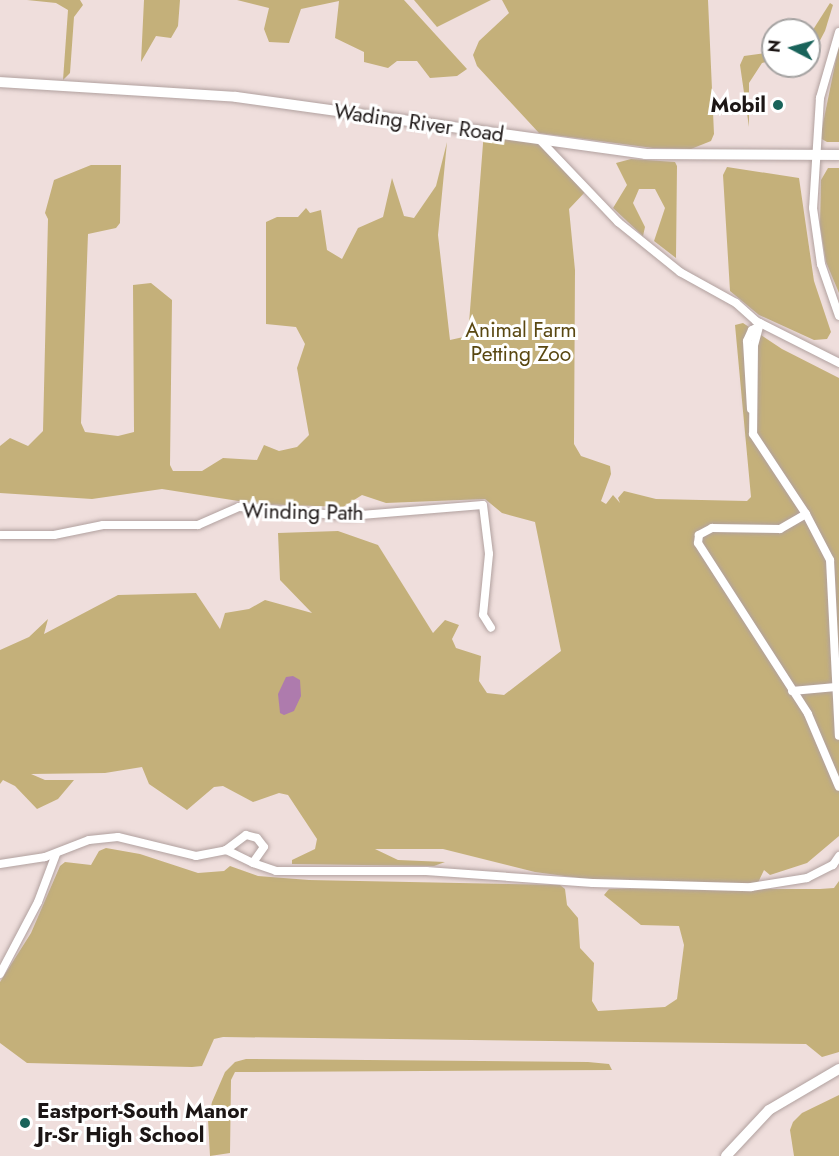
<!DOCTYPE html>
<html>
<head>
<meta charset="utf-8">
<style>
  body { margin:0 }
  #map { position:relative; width:839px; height:1156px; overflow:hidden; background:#efdedc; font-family:Jost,sans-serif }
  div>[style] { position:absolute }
  .green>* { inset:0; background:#c4b07a }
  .water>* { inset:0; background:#ae7bad }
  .roads { filter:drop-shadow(0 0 2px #b1a19f) drop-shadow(0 0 2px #b1a19f) }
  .minor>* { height:8px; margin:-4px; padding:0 4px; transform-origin:4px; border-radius:4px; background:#fff }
  .major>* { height:10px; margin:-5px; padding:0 5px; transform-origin:5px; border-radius:5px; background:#fff }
  .dots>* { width:16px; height:16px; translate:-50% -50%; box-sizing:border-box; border:3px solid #fff; border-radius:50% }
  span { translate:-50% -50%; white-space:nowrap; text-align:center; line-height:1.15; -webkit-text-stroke:6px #fff; paint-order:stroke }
  .poi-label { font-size:21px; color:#1c1615; font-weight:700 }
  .right { translate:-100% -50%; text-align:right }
  .left { translate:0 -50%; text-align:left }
  .street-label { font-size:21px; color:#1c1615 }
  .park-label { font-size:21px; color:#594711 }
  .north { position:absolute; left:761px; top:18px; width:60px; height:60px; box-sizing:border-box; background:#fff; border:2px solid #a4a2a1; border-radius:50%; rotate:276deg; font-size:16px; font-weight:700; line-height:24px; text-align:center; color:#1c1615 }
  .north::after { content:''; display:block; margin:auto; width:21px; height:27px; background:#19635a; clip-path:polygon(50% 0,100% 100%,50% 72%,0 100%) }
</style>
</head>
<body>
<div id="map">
  <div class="green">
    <i style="clip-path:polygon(27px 0,80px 0,83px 5px,74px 17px,70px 73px,63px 80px,68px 10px,56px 3px)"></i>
    <i style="clip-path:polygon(144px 0,180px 0,178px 26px,171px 38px,156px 36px,141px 62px)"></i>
    <i style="clip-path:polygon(237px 0,404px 0,467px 69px,457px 76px,430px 78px,417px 61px,397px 61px,388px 68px,364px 62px,364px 52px,335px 38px,339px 1px,301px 9px,289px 43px,269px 42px,264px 29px,269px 8px)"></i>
    <i style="clip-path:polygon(414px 0,491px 0,437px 27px)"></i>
    <i style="clip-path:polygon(502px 0,708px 0,714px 134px,711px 141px,691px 149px,653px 148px,539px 133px,477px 66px,473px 55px,479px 41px,509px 13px)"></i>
    <i style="clip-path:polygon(830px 3px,833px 5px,825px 31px,809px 61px,809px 36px)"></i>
    <i style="clip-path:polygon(839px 45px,839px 142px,827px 142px,820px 138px)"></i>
    <i style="clip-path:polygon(773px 52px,773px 60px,762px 63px,749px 83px,749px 127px,740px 65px,744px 56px)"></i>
    <i style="clip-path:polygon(484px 131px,538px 138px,586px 191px,569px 209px,575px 270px,574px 444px,581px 456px,610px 466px,611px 474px,601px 501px,606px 504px,613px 495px,620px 503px,618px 498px,624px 491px,656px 499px,747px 501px,751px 497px,735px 325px,743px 323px,782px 349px,839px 378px,839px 836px,807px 863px,770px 875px,764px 870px,755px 889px,820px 889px,834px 888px,839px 881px,839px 1052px,822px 1057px,806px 1044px,223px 1037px,214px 1039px,202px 1066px,192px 1067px,27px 1063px,0 1043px,0 982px,31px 933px,60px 866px,65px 862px,91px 865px,99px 851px,106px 848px,140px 854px,198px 873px,224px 871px,230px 866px,258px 876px,309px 880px,560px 885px,565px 889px,567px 905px,578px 918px,580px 948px,594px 963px,592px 1001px,598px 1011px,665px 1007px,677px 999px,684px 945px,679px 926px,641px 925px,604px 895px,609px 889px,653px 888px,535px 872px,443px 849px,375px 849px,398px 860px,445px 862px,434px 866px,292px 864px,292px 860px,315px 849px,317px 839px,288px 795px,279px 793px,253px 802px,223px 786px,214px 787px,187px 810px,149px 784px,142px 767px,105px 773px,31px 774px,45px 780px,74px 780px,58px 799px,37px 809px,15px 786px,3px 780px,0 784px,0 650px,29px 637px,48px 619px,44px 634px,118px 595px,196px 593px,220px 629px,225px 613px,249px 609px,265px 600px,312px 613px,280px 580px,278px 533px,338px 531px,378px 545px,433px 633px,445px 620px,459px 625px,452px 639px,456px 648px,481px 656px,479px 681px,487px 693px,504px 695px,561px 651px,535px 522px,502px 513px,485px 499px,386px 503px,362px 495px,343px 507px,258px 504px,162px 489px,92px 499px,0 493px,0 446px,10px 438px,28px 446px,43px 431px,48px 219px,45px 213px,54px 180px,91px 165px,121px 165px,120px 223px,116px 228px,88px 234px,81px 423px,85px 432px,118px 436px,134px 432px,133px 285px,151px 283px,172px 300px,170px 465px,173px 471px,202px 471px,223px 458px,257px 460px,264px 445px,279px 451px,297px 447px,309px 435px,297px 368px,305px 344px,296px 327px,266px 324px,266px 222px,277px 217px,298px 217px,306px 208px,310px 213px,321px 210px,327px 250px,342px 259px,358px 228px,383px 217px,392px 178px,404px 216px,414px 218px,436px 186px,447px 142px,438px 235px,450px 340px,468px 336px)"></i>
    <i style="clip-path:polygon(631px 159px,675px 162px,677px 166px,676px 258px,654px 241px,665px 208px,655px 189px,639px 189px,633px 203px,645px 227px,643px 236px,613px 208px,627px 185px,616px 163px)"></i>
    <i style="clip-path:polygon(727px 167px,799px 178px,814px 281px,831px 332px,827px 339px,814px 340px,759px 315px,730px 291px,723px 175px)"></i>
    <i style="clip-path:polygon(828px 168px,839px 168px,839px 293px,826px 262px,820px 225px,821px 180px)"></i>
    <i style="clip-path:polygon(246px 1059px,588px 1062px,609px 1064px,612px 1070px,235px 1072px,231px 1080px,230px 1153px,210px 1156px,208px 1120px,212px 1102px,225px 1072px,235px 1062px)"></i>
    <i style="clip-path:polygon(839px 1095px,839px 1156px,794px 1156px,790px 1130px,793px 1122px,802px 1113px)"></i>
  </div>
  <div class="water">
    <i style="clip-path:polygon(293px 676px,300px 680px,301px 696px,294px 711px,284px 715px,280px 713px,278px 694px,286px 677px)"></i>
  </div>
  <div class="roads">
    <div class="minor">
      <i style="left:839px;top:32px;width:69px;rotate:106.1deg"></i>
      <i style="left:820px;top:98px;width:110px;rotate:93.6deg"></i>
      <i style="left:813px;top:208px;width:57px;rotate:81.9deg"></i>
      <i style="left:821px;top:264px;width:55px;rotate:70.9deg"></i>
      <i style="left:539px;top:139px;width:115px;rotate:46.4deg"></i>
      <i style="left:618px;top:222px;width:80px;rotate:38.9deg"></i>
      <i style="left:680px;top:272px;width:64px;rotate:29deg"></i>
      <i style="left:736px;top:303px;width:27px;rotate:42deg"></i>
      <i style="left:756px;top:321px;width:93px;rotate:26.8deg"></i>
      <i style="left:760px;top:323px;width:23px;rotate:105deg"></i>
      <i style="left:754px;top:345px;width:89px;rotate:90.6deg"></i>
      <i style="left:753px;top:434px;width:96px;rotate:56.5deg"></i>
      <i style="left:806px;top:514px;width:52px;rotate:62.4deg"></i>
      <i style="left:830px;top:560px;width:176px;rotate:87.1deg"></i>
      <i style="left:751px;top:409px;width:68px;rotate:-93.4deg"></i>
      <i style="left:747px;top:341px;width:12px;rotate:-66deg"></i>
      <i style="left:752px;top:330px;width:7px;rotate:-27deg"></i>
      <i style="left:806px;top:514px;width:30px;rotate:150deg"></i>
      <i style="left:780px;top:529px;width:68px;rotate:-179.2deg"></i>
      <i style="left:712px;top:528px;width:15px;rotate:152deg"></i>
      <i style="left:699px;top:535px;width:8px;rotate:97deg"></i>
      <i style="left:698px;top:543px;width:203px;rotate:57.2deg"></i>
      <i style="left:808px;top:714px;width:79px;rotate:67deg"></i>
      <i style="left:0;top:535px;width:54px"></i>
      <i style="left:54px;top:535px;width:50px;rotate:-11.5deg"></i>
      <i style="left:103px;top:525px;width:95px"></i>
      <i style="left:198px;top:525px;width:45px;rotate:-23.7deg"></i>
      <i style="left:239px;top:507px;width:110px;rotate:4.7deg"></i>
      <i style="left:349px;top:516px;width:134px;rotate:-4.7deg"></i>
      <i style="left:483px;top:505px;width:49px;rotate:83deg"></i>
      <i style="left:489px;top:554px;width:61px;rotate:95.6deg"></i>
      <i style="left:483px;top:615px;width:15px;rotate:58deg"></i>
      <i style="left:792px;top:691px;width:44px;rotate:-5.2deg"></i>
      <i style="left:253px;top:863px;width:24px;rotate:19deg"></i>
      <i style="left:276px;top:871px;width:150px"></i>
      <i style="left:426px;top:871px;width:167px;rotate:4.1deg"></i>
      <i style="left:593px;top:883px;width:158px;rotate:1.5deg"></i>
      <i style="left:751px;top:887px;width:57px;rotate:-9.1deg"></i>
      <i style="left:807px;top:878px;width:29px;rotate:-27deg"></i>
      <i style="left:833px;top:865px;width:11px;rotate:-56deg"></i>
      <i style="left:0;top:864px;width:46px;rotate:-8.8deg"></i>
      <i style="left:45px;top:857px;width:47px;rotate:-21.1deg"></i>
      <i style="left:89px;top:840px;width:29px;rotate:-6deg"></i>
      <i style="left:118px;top:837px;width:80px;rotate:13.7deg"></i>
      <i style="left:196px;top:856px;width:31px;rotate:-11deg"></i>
      <i style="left:226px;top:850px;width:25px;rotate:-37deg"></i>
      <i style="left:246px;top:835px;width:11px;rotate:15deg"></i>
      <i style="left:257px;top:838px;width:11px;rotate:52deg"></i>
      <i style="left:264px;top:847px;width:19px;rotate:125deg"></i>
      <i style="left:253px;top:863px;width:30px;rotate:-154deg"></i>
      <i style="left:0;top:974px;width:81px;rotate:-62.2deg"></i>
      <i style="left:38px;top:902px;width:51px;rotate:-69.4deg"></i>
    </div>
    <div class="major">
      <i style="left:0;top:82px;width:236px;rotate:3.6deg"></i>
      <i style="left:236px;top:97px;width:413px;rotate:7.9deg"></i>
      <i style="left:645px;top:154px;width:194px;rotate:0.3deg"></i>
      <i style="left:726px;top:1156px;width:63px;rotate:-46.9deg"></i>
      <i style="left:769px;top:1110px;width:81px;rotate:-30.4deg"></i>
    </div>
  </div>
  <div class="dots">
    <i style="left:778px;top:105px;background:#19635a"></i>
    <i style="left:25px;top:1123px;background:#19635a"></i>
  </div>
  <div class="poi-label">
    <span class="right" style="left:766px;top:105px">Mobil</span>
    <span class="left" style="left:37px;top:1123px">Eastport-South Manor<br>Jr-Sr High School</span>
  </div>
  <div class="street-label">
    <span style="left:419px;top:123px;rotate:8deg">Wading River Road</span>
    <span style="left:303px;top:512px;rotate:1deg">Winding Path</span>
  </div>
  <div class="park-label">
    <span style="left:521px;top:342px">Animal Farm<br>Petting Zoo</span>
  </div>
  <div class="north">N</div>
</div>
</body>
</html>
